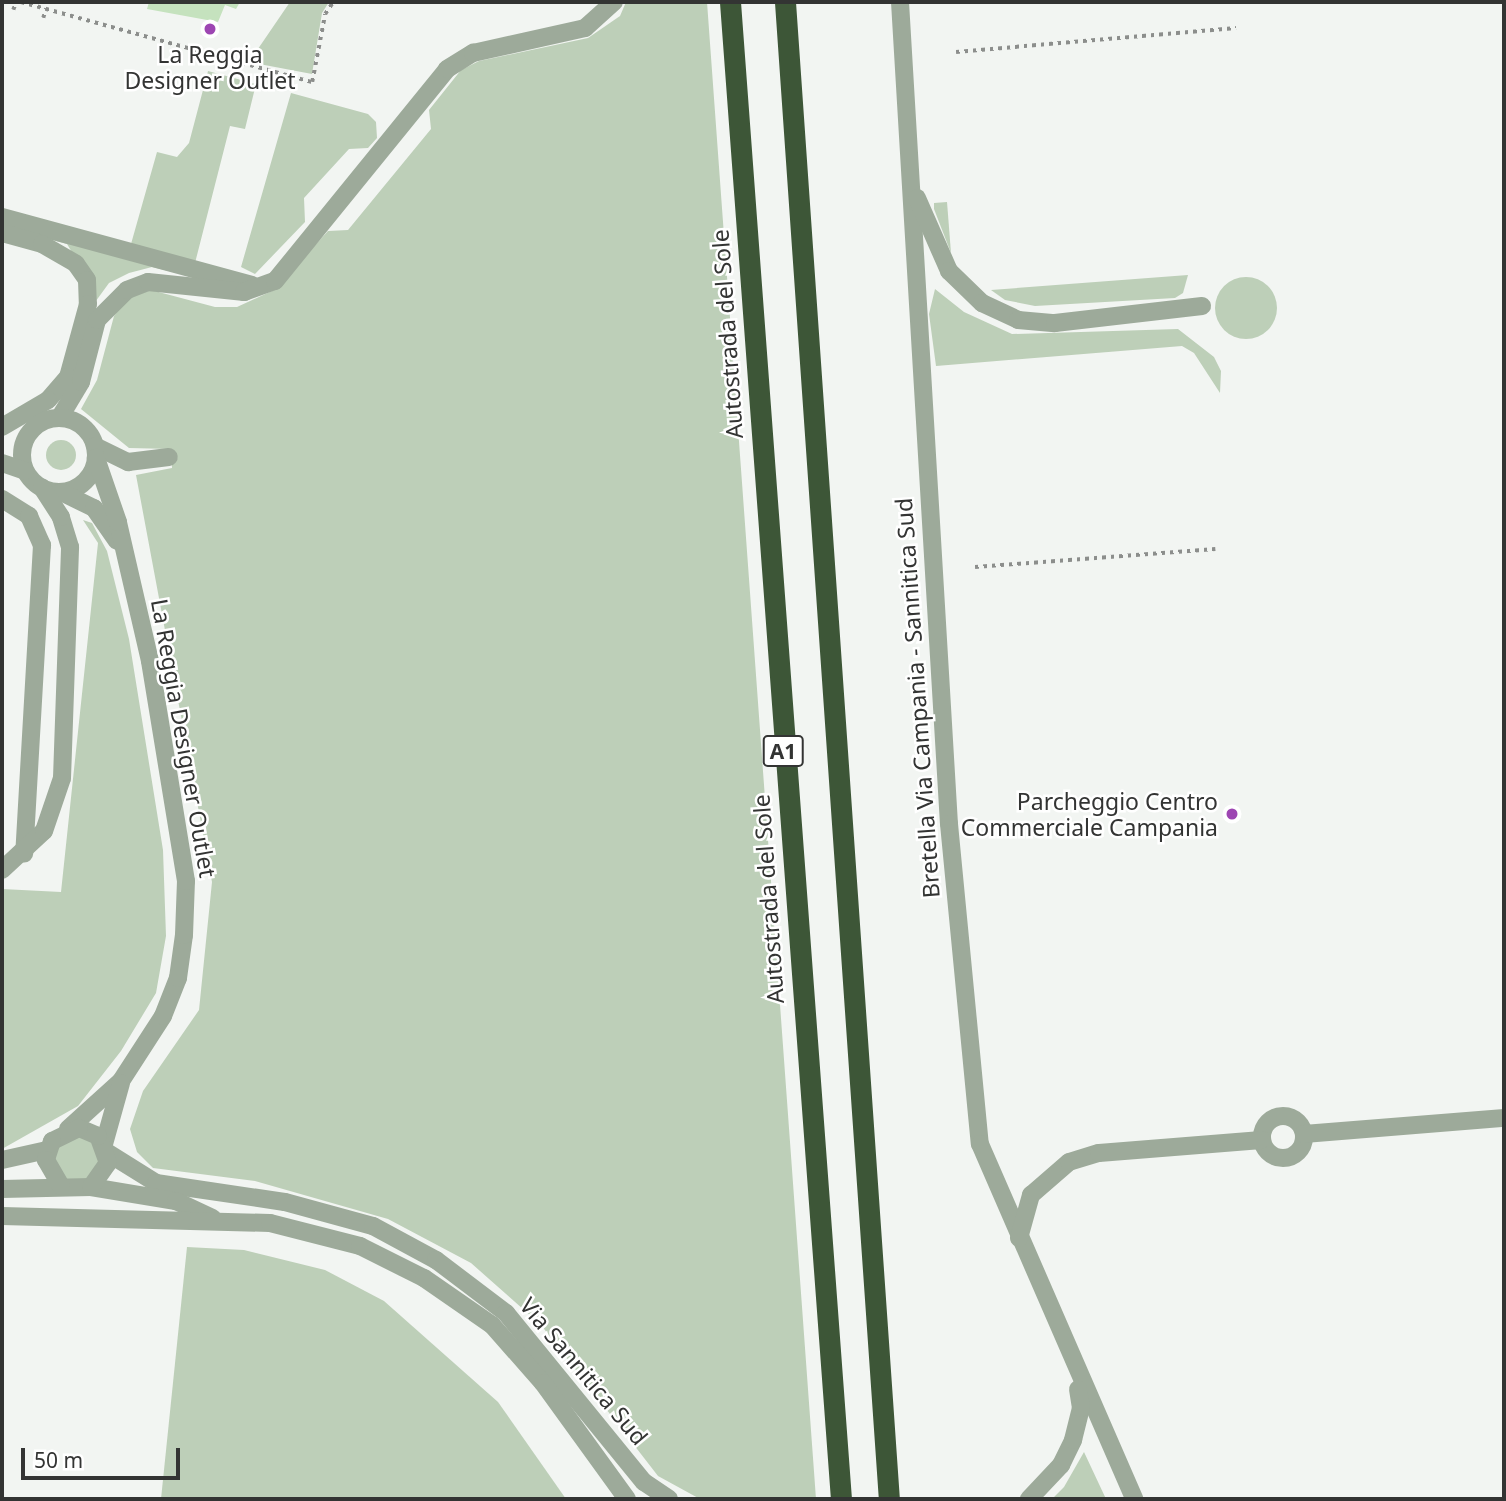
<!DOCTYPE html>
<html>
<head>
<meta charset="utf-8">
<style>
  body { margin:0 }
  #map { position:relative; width:1506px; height:1501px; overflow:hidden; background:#f2f5f2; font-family:"Noto Sans",sans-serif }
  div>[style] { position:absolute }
  .green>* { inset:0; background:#bdcfb8 }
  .round { border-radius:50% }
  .building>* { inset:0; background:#c5e2be }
  .path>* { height:3.5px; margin-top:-1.75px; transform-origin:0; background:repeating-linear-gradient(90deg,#8c8e8c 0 3.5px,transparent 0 8.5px) }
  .minor>* { height:18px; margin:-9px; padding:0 9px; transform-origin:9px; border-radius:9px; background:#9daa9a }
  .minor>.ring { margin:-9px; padding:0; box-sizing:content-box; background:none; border:18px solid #9daa9a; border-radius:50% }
  .highway>* { height:21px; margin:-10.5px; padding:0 10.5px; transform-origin:10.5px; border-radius:10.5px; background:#3d5637 }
  .dots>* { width:19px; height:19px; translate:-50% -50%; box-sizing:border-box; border:4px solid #fff; border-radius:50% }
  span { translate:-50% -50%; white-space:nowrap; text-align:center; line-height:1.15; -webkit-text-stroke:5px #fff; paint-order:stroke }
  .shield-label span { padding:2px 5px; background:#fff; border:2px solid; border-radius:5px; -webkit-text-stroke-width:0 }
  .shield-label { font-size:21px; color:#333433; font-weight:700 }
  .poi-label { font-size:23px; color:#333433 }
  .right { translate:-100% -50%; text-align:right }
  .street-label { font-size:23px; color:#333433 }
  .frame { position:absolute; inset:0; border:4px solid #333433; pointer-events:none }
  .scale { position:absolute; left:21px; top:1448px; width:159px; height:32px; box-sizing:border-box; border:4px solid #333433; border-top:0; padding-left:9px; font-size:21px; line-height:24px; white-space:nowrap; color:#333433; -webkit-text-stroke:5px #fff; paint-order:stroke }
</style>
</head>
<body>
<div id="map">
  <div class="green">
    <i style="clip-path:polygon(290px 2px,329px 2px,322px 13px,312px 74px,249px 62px)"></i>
    <i style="clip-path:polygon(626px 2px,707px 2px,816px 1499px,700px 1499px,658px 1476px,541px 1325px,471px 1263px,388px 1219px,255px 1181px,153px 1168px,137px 1152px,130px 1129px,143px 1091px,199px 1010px,212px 882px,136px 475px,172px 468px,171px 449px,129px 448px,81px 409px,97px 380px,114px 316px,129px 297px,151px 290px,215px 307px,237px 307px,274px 290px,328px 231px,348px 230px,431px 129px,429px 110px,461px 70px,479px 61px,588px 38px,620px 16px)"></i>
    <i style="clip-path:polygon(208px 71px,256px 84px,245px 129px,230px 126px,195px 263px,131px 244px,157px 152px,177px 157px,189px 143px)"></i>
    <i style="clip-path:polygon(291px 93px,368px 114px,376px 122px,377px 138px,368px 148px,349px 149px,304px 198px,305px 222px,255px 274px,241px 267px)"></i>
    <i style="clip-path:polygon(947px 202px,951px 253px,934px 209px,934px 203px)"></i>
    <i style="clip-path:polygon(2px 226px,176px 271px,177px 273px,152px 267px,129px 273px,109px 283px,93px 305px,84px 272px,67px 244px)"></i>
    <i style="clip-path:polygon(1188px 275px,1183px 293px,1175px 298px,1035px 306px,1005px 300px,991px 290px)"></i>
    <i class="round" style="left:1215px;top:277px;width:62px;height:62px"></i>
    <i style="clip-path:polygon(935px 289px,964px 312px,1012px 334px,1178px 329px,1214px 357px,1221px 371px,1220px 393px,1194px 353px,1182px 346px,936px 366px,929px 314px)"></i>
    <i class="round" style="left:46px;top:440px;width:30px;height:30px"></i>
    <i style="clip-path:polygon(83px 520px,92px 523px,107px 551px,129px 639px,163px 850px,166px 936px,156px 993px,121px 1051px,78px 1106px,2px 1149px,2px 889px,61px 892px,98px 543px)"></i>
    <i style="clip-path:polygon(88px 1133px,103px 1172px,71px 1187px,49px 1151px)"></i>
    <i style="clip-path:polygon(187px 1247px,244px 1250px,325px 1270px,384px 1301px,498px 1402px,566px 1499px,161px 1499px)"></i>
    <i style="clip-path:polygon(1084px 1452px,1106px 1499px,1052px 1499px,1064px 1487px)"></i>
  </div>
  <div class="building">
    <i style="clip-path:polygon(149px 2px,240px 2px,236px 9px,225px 5px,218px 22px,147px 9px)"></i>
  </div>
  <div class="path">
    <i style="left:21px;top:2px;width:302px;rotate:15.4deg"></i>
    <i style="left:312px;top:82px;width:69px;rotate:-79.2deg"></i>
    <i style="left:325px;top:14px;width:14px;rotate:-56deg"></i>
    <i style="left:13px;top:10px;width:9px;rotate:-69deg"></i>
    <i style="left:43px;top:18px;width:10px;rotate:-73deg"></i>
    <i style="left:956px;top:52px;width:281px;rotate:-4.9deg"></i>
    <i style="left:975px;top:567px;width:241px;rotate:-4.3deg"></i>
  </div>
  <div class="minor">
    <i style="left:900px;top:2px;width:823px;rotate:86.59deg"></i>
    <i style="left:949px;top:824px;width:321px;rotate:84.5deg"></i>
    <i style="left:980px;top:1144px;width:387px;rotate:66.5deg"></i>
    <i style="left:917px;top:198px;width:80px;rotate:66.3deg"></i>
    <i style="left:949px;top:271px;width:46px;rotate:44.1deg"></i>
    <i style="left:982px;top:303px;width:40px;rotate:25deg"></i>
    <i style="left:1018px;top:320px;width:37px;rotate:5deg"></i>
    <i style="left:1055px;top:323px;width:148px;rotate:-6.6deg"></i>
    <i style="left:2px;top:217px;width:259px;rotate:15.2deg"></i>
    <i style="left:2px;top:233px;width:41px;rotate:15.4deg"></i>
    <i style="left:42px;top:244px;width:39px;rotate:30deg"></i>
    <i style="left:76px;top:264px;width:19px;rotate:55deg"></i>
    <i style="left:87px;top:280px;width:24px;rotate:88deg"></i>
    <i style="left:88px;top:304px;width:76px;rotate:105.3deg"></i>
    <i style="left:68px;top:377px;width:30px;rotate:131deg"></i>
    <i style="left:48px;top:400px;width:53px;rotate:149.6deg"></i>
    <i style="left:60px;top:417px;width:41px;rotate:-59deg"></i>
    <i style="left:81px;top:382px;width:64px;rotate:-75.5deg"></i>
    <i style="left:97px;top:320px;width:42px;rotate:-45deg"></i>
    <i style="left:127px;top:290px;width:22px;rotate:-21deg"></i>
    <i style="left:148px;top:282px;width:97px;rotate:5.9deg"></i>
    <i style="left:244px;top:292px;width:33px;rotate:-20deg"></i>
    <i style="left:275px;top:281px;width:273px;rotate:-50.9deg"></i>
    <i style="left:447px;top:69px;width:31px;rotate:-32deg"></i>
    <i style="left:473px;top:53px;width:115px;rotate:-12.6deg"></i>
    <i style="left:585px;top:28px;width:39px;rotate:-42deg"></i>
    <i class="ring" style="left:22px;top:418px;width:56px;height:56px"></i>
    <i style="left:95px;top:446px;width:37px;rotate:26deg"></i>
    <i style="left:128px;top:462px;width:41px;rotate:-7deg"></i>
    <i style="left:2px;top:463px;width:24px;rotate:19deg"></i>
    <i style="left:61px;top:492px;width:37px;rotate:26deg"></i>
    <i style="left:94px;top:508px;width:40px;rotate:55.1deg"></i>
    <i style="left:2px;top:499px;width:32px;rotate:32deg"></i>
    <i style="left:29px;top:516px;width:32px;rotate:66deg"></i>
    <i style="left:42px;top:545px;width:309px;rotate:93.3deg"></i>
    <i style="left:2px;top:870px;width:57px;rotate:-42.9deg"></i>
    <i style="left:44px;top:831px;width:56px;rotate:-71.2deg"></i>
    <i style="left:62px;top:778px;width:231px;rotate:-88deg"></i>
    <i style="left:70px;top:547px;width:31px;rotate:-107deg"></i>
    <i style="left:61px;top:517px;width:35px;rotate:-123deg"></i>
    <i class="ring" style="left:1262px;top:1116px;width:24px;height:24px"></i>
    <i style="left:68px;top:1129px;width:72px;rotate:-42.2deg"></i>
    <i style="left:121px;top:1081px;width:77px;rotate:-57.1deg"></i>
    <i style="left:163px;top:1016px;width:41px;rotate:-68.5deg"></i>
    <i style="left:178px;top:978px;width:43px;rotate:-82.1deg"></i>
    <i style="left:184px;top:935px;width:54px;rotate:-87.9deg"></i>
    <i style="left:186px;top:881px;width:223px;rotate:-99.3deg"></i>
    <i style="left:150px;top:661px;width:143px;rotate:-103deg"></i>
    <i style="left:118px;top:522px;width:68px;rotate:-109deg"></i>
    <i style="left:1304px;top:1134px;width:201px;rotate:-4.6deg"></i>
    <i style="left:104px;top:1144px;width:63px;rotate:-74.4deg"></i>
    <i style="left:108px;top:1153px;width:57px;rotate:32deg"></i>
    <i style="left:156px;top:1183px;width:130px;rotate:8.4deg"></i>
    <i style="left:285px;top:1202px;width:91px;rotate:15.3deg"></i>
    <i style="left:373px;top:1226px;width:72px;rotate:28.4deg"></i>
    <i style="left:436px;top:1260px;width:88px;rotate:37.1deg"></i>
    <i style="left:506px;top:1313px;width:218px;rotate:50.8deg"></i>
    <i style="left:644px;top:1482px;width:30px;rotate:34deg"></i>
    <i style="left:2px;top:1160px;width:46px;rotate:-12.5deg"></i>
    <i style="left:91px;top:1187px;width:86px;rotate:9.4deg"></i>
    <i style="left:176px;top:1201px;width:40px;rotate:25deg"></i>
    <i style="left:2px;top:1189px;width:89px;rotate:-1.3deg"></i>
    <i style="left:91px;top:1187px;width:29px;rotate:-55deg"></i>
    <i style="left:108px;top:1163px;width:29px;rotate:-110deg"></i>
    <i style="left:98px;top:1136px;width:21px;rotate:-157deg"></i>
    <i style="left:79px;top:1128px;width:30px;rotate:154deg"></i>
    <i style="left:52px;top:1141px;width:20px;rotate:108deg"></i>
    <i style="left:46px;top:1160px;width:30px;rotate:60deg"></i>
    <i style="left:2px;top:1216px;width:268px;rotate:1.5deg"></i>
    <i style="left:270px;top:1223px;width:93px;rotate:14.3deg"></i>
    <i style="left:360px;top:1246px;width:72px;rotate:26.6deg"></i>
    <i style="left:424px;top:1278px;width:83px;rotate:34.7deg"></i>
    <i style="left:492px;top:1325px;width:77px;rotate:48.7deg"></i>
    <i style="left:543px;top:1383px;width:143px;rotate:54.1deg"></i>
    <i style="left:1019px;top:1238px;width:45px;rotate:-74.4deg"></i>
    <i style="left:1031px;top:1195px;width:50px;rotate:-41deg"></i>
    <i style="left:1069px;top:1162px;width:31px;rotate:-17deg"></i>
    <i style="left:1099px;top:1153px;width:163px;rotate:-4.6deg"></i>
    <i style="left:1029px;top:1499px;width:47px;rotate:-46.7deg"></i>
    <i style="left:1061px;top:1465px;width:28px;rotate:-64deg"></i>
    <i style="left:1073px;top:1440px;width:33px;rotate:-76deg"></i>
    <i style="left:1081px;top:1408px;width:19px;rotate:-99deg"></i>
  </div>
  <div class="highway">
    <i style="left:730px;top:2px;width:1501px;rotate:85.76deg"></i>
    <i style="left:785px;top:2px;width:1501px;rotate:86.03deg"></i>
  </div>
  <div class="dots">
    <i style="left:210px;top:29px;background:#9d46b2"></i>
    <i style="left:1232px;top:814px;background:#9d46b2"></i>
  </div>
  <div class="shield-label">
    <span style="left:783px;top:751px">A1</span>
  </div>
  <div class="poi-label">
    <span style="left:210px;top:67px">La Reggia<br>Designer Outlet</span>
    <span class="right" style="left:1218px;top:814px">Parcheggio Centro<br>Commerciale Campania</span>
  </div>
  <div class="street-label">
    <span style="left:727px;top:334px;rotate:-94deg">Autostrada del Sole</span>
    <span style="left:917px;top:698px;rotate:-94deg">Bretella Via Campania - Sannitica Sud</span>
    <span style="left:184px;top:738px;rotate:80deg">La Reggia Designer Outlet</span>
    <span style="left:768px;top:899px;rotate:-94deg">Autostrada del Sole</span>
    <span style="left:584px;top:1371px;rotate:50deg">Via Sannitica Sud</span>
  </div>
  <div class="frame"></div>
  <div class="scale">50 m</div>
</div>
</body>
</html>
